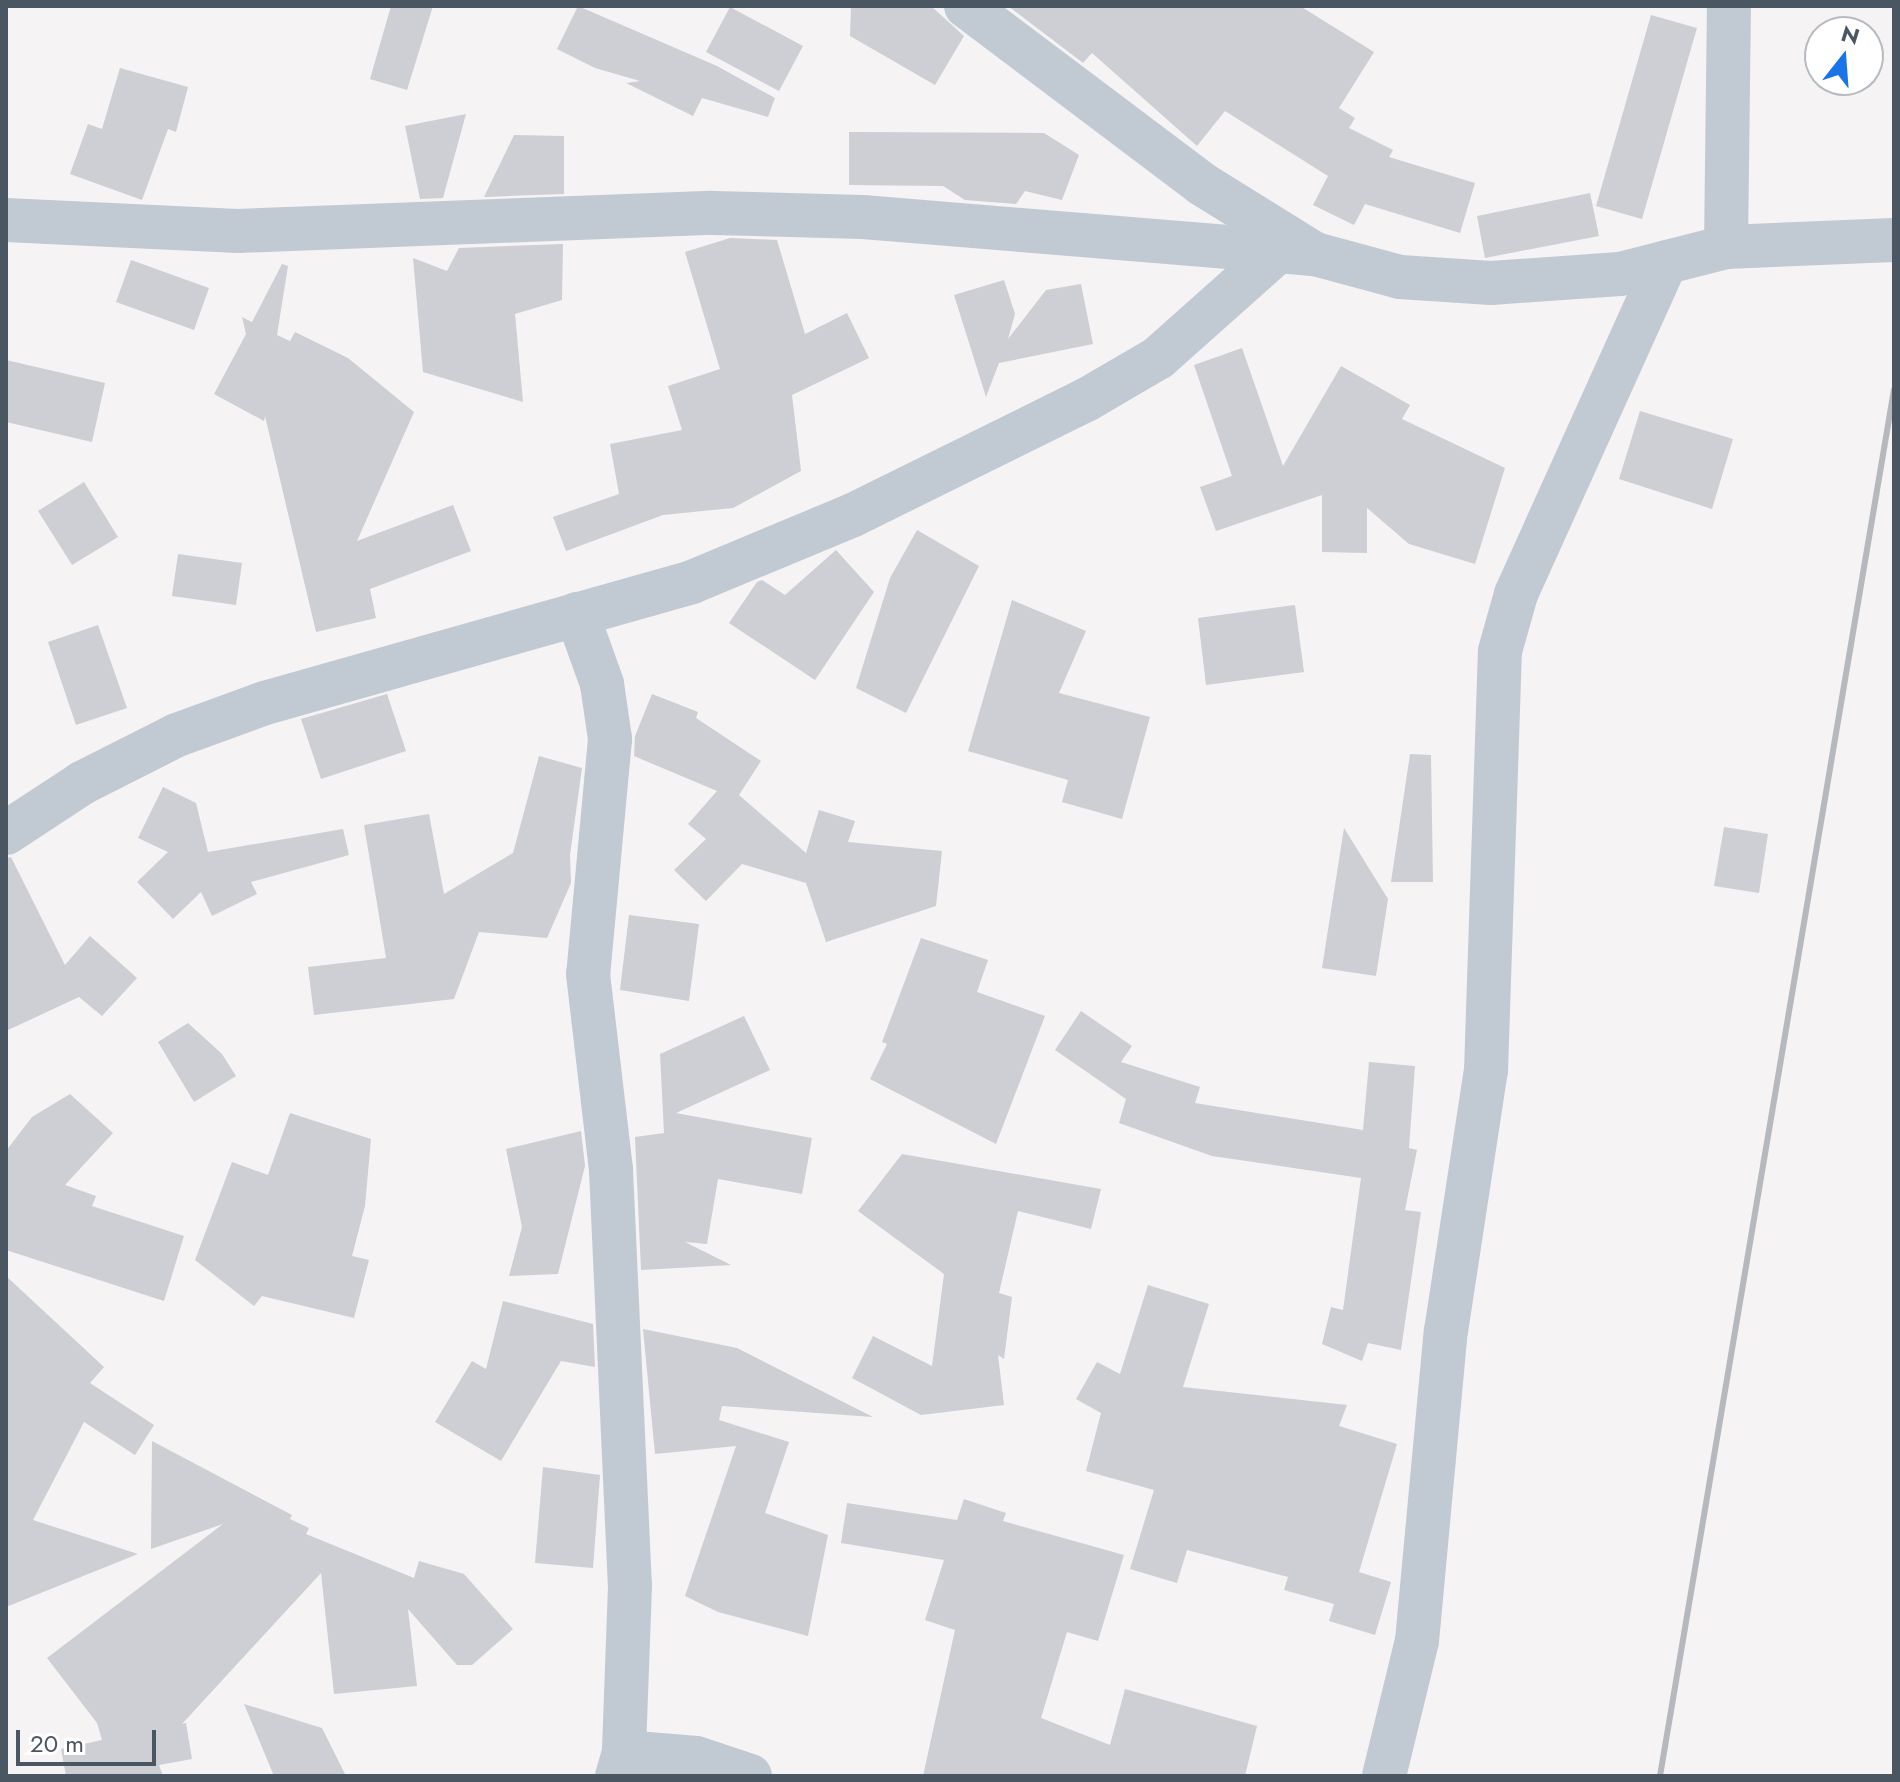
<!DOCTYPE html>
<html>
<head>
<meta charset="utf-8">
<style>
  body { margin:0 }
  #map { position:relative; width:1900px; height:1782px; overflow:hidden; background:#f5f3f3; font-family:Jost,sans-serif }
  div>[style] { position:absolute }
  .building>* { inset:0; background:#cdcfd5 }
  .street>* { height:44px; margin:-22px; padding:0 22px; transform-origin:22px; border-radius:22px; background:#c1cad2 }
  .rail>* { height:6px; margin:-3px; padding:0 3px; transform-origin:3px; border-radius:3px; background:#b5b8bd }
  span { translate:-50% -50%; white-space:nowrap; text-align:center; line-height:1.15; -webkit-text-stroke:8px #fff; paint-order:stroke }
  .frame { position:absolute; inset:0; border:8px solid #4a5661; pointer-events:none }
  .north { position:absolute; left:1804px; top:16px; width:80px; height:80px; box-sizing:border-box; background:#fff; border:2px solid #b7bbc0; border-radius:50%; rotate:17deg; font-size:22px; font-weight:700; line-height:32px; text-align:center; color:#4a5661 }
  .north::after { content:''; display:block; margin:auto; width:28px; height:36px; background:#1a73e8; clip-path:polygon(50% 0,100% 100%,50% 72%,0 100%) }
  .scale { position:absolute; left:16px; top:1730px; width:140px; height:36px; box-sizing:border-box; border:4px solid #4a5661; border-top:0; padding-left:10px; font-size:24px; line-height:28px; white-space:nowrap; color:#4a5661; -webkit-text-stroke:6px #fff; paint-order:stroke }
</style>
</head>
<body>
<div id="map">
  <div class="building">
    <i style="clip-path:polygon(391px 6px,433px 6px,407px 90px,370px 79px)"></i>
    <i style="clip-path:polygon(578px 6px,717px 66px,775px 98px,768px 117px,702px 98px,693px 116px,626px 83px,640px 81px,595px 68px,557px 49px)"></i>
    <i style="clip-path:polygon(851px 6px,931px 6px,964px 36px,935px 85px,850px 36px)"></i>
    <i style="clip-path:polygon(1008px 6px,1300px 6px,1374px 52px,1339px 108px,1355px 118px,1349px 128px,1393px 150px,1389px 157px,1475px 183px,1460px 233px,1365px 204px,1354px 225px,1313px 205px,1328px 176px,1225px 111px,1197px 146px,1092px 53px,1083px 63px)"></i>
    <i style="clip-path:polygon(730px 7px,803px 46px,779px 91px,706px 52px)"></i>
    <i style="clip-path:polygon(1651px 15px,1697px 28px,1642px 219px,1596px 206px)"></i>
    <i style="clip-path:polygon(120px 68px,188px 87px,176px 132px,168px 129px,142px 200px,70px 174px,88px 124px,102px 129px)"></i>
    <i style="clip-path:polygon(466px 114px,443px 198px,420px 199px,405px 126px)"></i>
    <i style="clip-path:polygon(849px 132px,1044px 133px,1079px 155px,1062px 200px,1025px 191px,1016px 204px,965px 200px,943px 186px,849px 185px)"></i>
    <i style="clip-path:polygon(514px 135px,564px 136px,564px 194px,484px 197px)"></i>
    <i style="clip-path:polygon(1590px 193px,1599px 236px,1485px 258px,1477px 216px)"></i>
    <i style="clip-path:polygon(730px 238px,777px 240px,805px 334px,847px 313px,869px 358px,792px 395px,801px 471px,733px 508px,663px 515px,566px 551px,553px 517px,619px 494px,610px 444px,682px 430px,668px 386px,720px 369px,685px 252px)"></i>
    <i style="clip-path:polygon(563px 244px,562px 300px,515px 314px,523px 402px,423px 372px,413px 258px,447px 271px,459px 248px)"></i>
    <i style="clip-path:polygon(131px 260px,209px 288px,194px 330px,116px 302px)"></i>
    <i style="clip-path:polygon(282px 264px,288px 266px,277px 335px,290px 341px,295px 332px,348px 358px,414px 412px,357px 541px,453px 505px,471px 551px,370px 589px,376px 618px,316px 632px,265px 416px,264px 421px,214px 394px,246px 334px,242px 317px,252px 322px)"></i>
    <i style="clip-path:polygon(1004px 280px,1015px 314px,1008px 339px,1046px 290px,1081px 284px,1093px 344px,999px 363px,986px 397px,954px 295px)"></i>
    <i style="clip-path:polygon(1242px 348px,1283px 466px,1341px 366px,1410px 405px,1402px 419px,1505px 468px,1475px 564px,1409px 544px,1367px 508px,1367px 553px,1322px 552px,1322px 495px,1216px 531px,1200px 487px,1232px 476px,1194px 365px)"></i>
    <i style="clip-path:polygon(6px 360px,105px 383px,92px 442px,6px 422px)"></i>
    <i style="clip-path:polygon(1640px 411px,1733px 439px,1712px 509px,1619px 479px)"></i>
    <i style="clip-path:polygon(84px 482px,118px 537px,72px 565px,38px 511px)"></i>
    <i style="clip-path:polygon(917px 530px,979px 566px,906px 713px,856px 688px,890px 578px)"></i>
    <i style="clip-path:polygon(836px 550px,874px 592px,815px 680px,729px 623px,757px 582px,762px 580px,785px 595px)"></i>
    <i style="clip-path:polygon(178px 554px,242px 563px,236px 605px,172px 596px)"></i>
    <i style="clip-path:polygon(1012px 600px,1086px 631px,1059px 693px,1150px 717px,1122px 819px,1062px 802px,1068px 780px,968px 751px)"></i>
    <i style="clip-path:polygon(1295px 605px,1304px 672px,1206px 685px,1198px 618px)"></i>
    <i style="clip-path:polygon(98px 625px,127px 708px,76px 725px,48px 642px)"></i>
    <i style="clip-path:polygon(387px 694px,406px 751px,321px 779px,301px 719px)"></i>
    <i style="clip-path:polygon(652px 694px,698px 712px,696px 718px,761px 761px,739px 795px,806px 853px,819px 810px,855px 821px,848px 842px,942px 851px,936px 906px,826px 942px,806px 883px,742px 864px,706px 901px,674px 870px,706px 839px,688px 824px,717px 791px,634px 756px,635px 736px)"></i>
    <i style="clip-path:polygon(1410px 754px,1431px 755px,1433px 882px,1391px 882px)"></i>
    <i style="clip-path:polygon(539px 756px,582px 768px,570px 855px,571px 883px,547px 938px,479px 932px,454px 999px,314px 1015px,308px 967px,386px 958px,364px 825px,429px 814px,444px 894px,513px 853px)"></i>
    <i style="clip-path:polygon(163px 787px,196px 803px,208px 852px,343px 829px,349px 855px,251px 882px,257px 894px,212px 916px,201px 892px,173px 919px,137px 882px,168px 852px,138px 838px)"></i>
    <i style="clip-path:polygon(1724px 827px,1768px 834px,1759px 893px,1714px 886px)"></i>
    <i style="clip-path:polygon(1344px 828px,1388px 899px,1376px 976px,1322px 968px)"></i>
    <i style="clip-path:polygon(11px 857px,65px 965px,90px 936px,137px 978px,102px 1016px,79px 997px,6px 1031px,6px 858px)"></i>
    <i style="clip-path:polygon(629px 915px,699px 924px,689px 1001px,620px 990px)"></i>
    <i style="clip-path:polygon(921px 938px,988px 960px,977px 992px,1045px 1016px,996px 1144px,870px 1079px,887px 1044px,882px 1042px)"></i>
    <i style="clip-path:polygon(1081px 1011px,1132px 1046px,1121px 1062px,1200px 1087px,1195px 1103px,1363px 1130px,1369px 1062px,1415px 1066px,1409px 1148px,1417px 1150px,1405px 1210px,1421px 1212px,1401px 1350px,1368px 1343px,1362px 1361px,1322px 1344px,1331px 1307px,1343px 1310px,1361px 1178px,1212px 1156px,1119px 1123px,1126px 1099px,1055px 1050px)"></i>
    <i style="clip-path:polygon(744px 1016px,770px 1070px,676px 1113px,812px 1138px,802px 1194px,718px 1179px,707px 1244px,685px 1242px,731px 1265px,641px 1270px,635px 1137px,664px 1133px,660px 1054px)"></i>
    <i style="clip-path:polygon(188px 1023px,222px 1054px,236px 1076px,194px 1102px,158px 1042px)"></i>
    <i style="clip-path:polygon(70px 1094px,113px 1133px,65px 1185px,96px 1196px,92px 1206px,184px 1236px,164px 1301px,6px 1250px,6px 1151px,32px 1117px)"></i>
    <i style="clip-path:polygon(290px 1113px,371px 1139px,365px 1206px,352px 1256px,369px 1260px,354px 1318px,262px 1296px,254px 1306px,195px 1260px,232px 1162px,268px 1175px)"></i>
    <i style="clip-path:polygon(581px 1131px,585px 1166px,558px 1274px,509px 1276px,522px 1227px,506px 1149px)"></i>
    <i style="clip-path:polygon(902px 1154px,1101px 1189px,1091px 1229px,1018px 1211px,999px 1293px,1012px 1297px,1004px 1359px,998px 1355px,1004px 1405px,921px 1415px,852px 1378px,873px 1336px,932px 1366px,944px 1274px,858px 1211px)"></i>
    <i style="clip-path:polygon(6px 1276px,104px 1367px,90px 1383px,154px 1425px,135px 1455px,84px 1422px,33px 1520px,138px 1554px,6px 1607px)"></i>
    <i style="clip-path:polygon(1148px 1285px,1209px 1304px,1183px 1387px,1347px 1405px,1339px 1426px,1397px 1444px,1359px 1572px,1391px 1582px,1375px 1635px,1329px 1621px,1334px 1604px,1284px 1590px,1288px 1577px,1187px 1550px,1177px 1583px,1130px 1569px,1154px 1490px,1086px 1471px,1101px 1413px,1076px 1399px,1097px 1362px,1120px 1374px)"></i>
    <i style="clip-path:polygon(503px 1301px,593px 1324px,595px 1367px,561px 1361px,501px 1461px,435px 1422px,472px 1361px,486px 1369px)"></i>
    <i style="clip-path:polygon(643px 1329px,737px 1348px,873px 1417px,722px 1406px,719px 1420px,789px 1442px,765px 1513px,828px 1535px,808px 1636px,718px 1612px,685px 1596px,736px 1446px,655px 1454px)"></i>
    <i style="clip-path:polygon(152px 1441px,292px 1515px,290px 1519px,309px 1528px,306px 1534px,414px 1578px,419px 1561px,464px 1574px,513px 1629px,472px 1665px,457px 1665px,408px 1609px,417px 1686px,334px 1694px,321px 1573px,182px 1724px,186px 1723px,192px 1759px,159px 1765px,163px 1776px,66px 1776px,61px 1749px,102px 1740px,97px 1723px,47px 1658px,223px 1524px,151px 1549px)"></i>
    <i style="clip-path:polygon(543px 1467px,600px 1475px,593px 1568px,535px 1563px)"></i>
    <i style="clip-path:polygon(964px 1499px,1006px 1513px,1003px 1521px,1124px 1555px,1098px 1641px,1067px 1632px,1041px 1718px,1110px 1745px,1125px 1689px,1257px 1726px,1245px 1776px,923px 1776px,955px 1630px,925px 1620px,944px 1560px,841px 1543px,847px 1503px,957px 1520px)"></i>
    <i style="clip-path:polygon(244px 1704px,322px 1728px,346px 1776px,274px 1776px)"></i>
  </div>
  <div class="street">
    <i style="left:966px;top:6px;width:296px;rotate:37deg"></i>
    <i style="left:1202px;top:184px;width:133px;rotate:31.8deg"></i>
    <i style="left:1315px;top:254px;width:88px;rotate:15.1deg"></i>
    <i style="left:1400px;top:277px;width:91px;rotate:3.8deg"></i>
    <i style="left:1491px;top:283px;width:129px;rotate:-4deg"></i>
    <i style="left:1620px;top:274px;width:109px;rotate:-14.3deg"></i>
    <i style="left:1726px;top:247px;width:168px;rotate:-2.4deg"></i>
    <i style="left:6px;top:220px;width:232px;rotate:2.7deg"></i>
    <i style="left:238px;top:231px;width:474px;rotate:-2.2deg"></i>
    <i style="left:712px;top:213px;width:151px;rotate:1.5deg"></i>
    <i style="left:863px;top:217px;width:454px;rotate:4.7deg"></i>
    <i style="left:1726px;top:247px;width:241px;rotate:-89.3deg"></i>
    <i style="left:577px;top:614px;width:74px;rotate:70.3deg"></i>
    <i style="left:602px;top:684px;width:56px;rotate:81.7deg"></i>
    <i style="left:610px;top:739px;width:236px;rotate:95.3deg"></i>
    <i style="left:588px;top:974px;width:197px;rotate:83.3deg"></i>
    <i style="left:611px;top:1170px;width:416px;rotate:87.4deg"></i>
    <i style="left:630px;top:1586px;width:166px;rotate:92.1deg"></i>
    <i style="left:624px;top:1752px;width:25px;rotate:106deg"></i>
    <i style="left:6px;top:833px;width:91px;rotate:-33.3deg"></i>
    <i style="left:82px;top:783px;width:106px;rotate:-26.8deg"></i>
    <i style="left:177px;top:735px;width:94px;rotate:-20deg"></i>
    <i style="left:265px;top:703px;width:444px;rotate:-15.8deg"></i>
    <i style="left:692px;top:582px;width:174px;rotate:-22.6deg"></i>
    <i style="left:853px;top:515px;width:260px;rotate:-26.3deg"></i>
    <i style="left:1086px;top:400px;width:83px;rotate:-30.3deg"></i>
    <i style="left:1158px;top:358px;width:159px;rotate:-41.7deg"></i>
    <i style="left:624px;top:1752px;width:72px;rotate:4.8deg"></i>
    <i style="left:696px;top:1758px;width:57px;rotate:18.4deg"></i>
    <i style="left:1384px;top:1776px;width:139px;rotate:-76.3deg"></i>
    <i style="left:1417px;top:1641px;width:311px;rotate:-84.7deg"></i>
    <i style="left:1446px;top:1331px;width:263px;rotate:-81.3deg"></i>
    <i style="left:1486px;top:1071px;width:420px;rotate:-88.1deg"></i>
    <i style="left:1500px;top:651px;width:59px;rotate:-74.3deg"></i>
    <i style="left:1516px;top:594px;width:364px;rotate:-65.7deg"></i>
  </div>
  <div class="rail">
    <i style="left:1660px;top:1776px;width:1406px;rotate:-80.42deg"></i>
  </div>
  <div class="frame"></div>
  <div class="north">N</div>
  <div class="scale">20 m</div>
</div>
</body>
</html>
